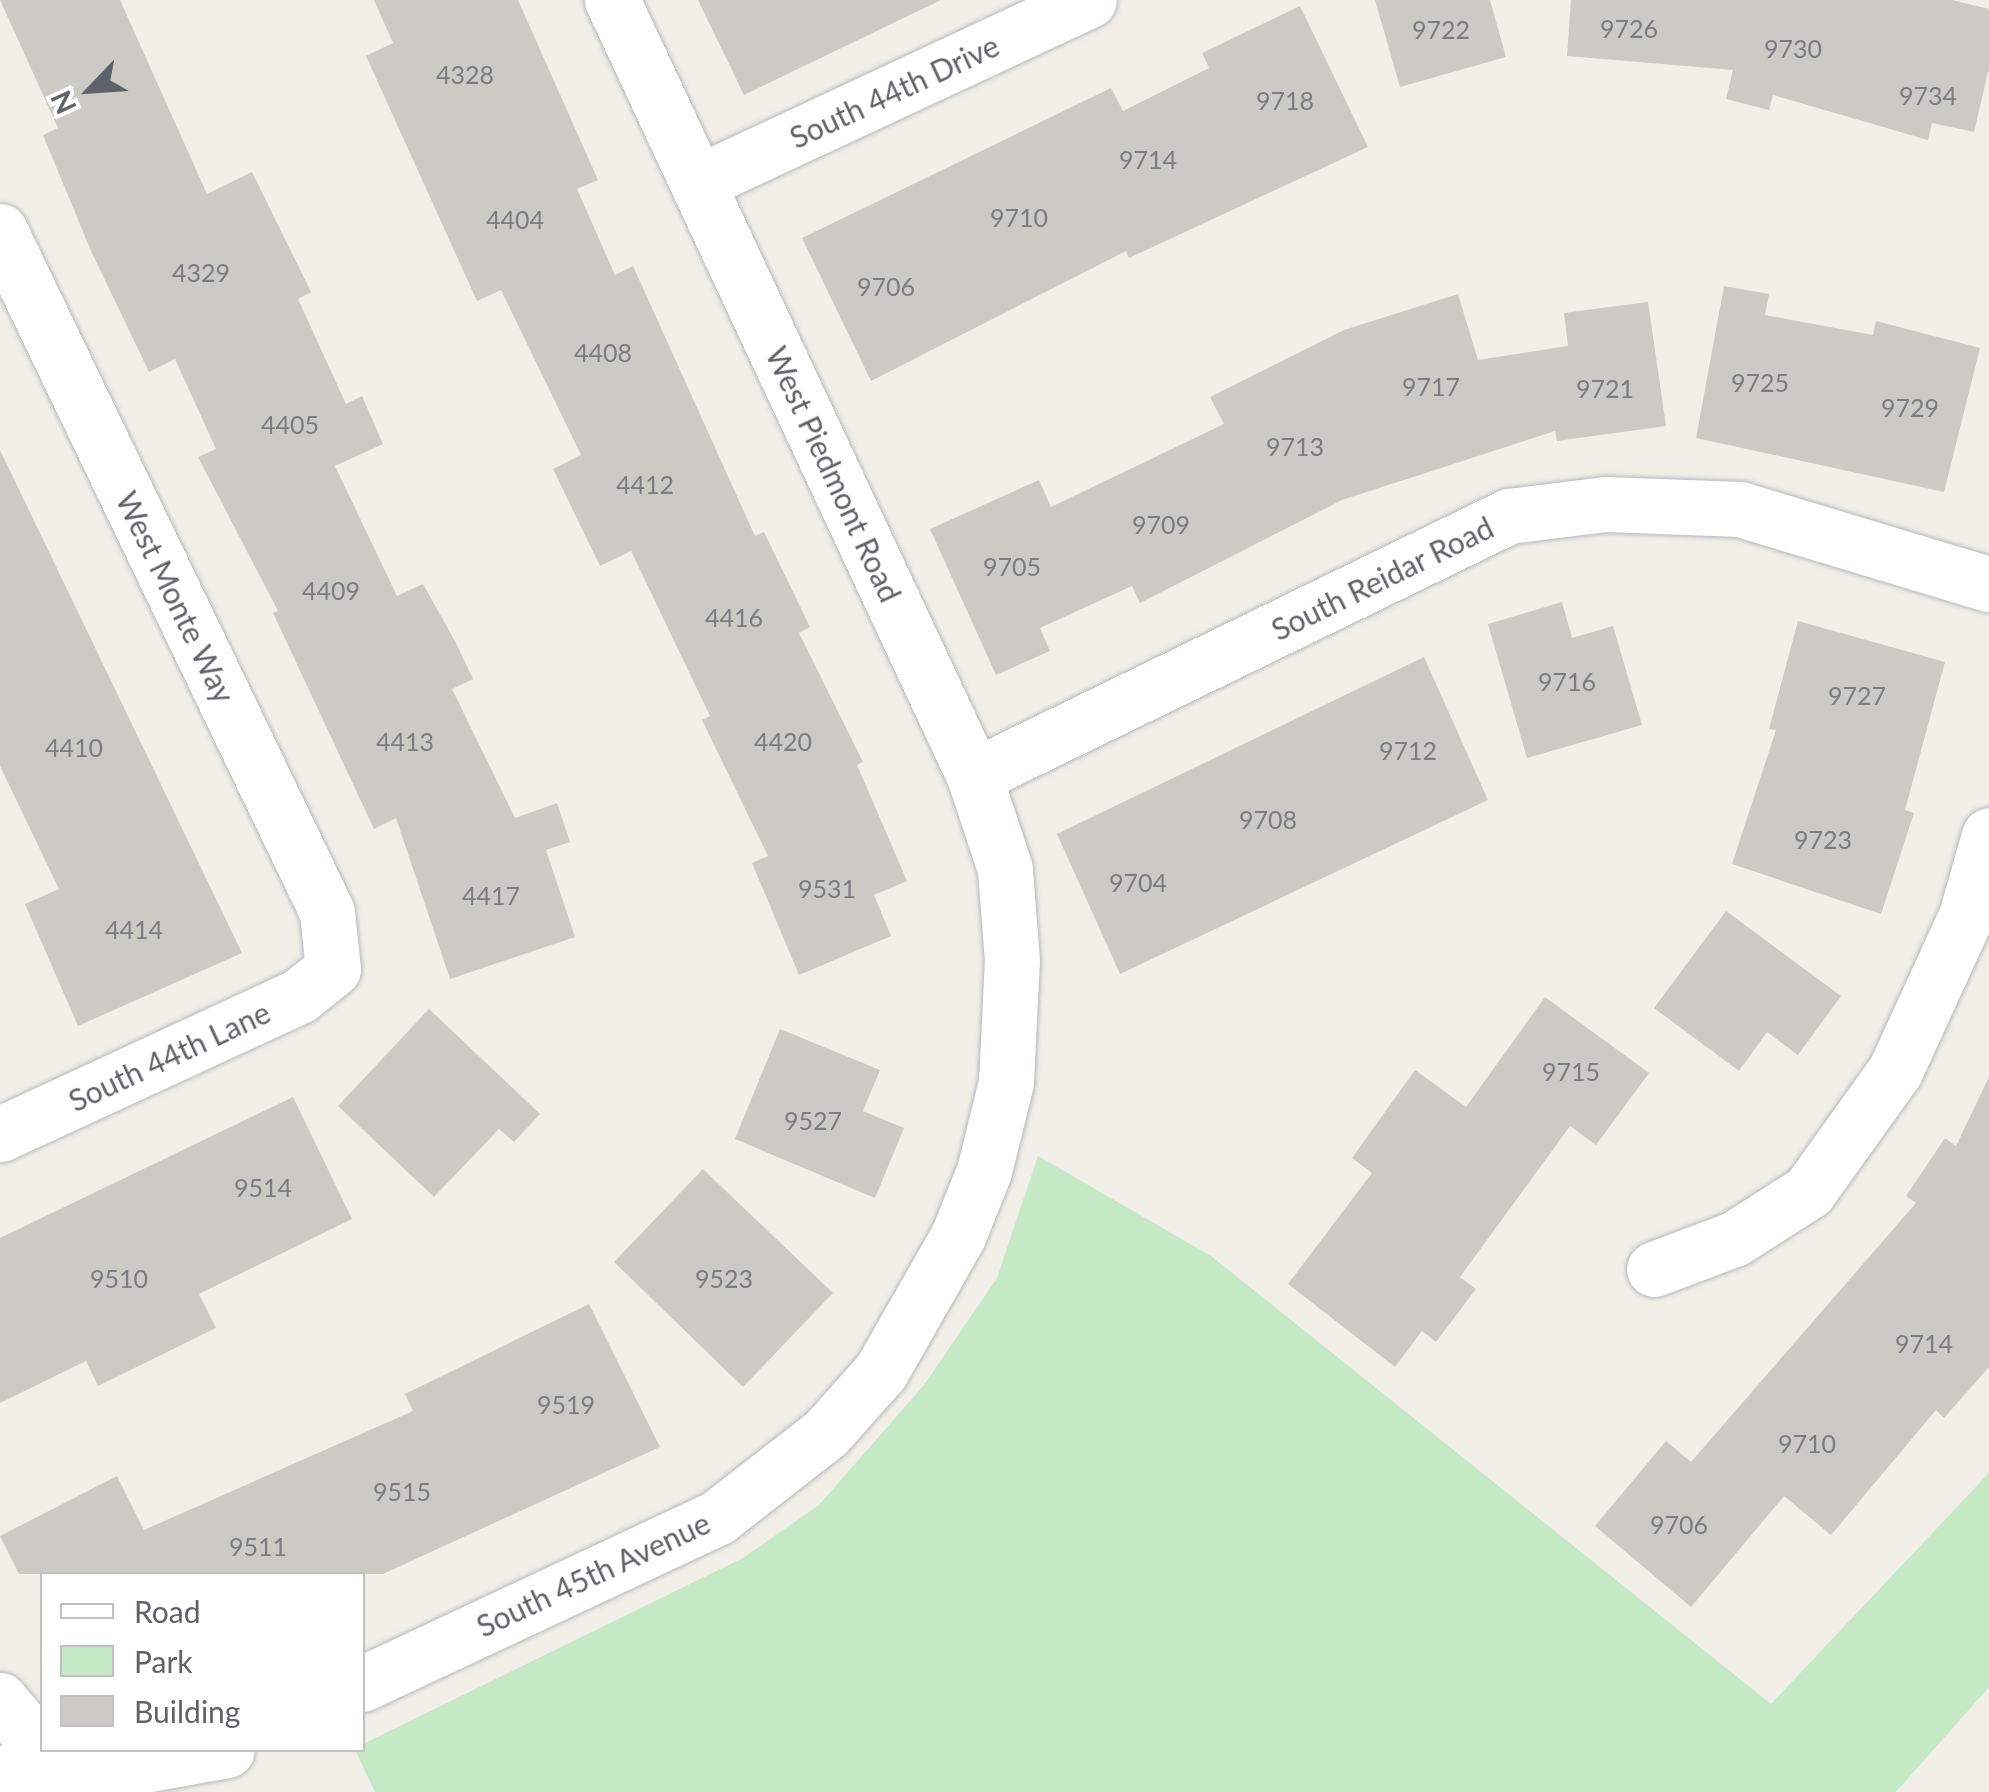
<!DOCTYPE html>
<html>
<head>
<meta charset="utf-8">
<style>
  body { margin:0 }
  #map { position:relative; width:1989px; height:1792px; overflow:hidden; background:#f1efe8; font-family:Lato,sans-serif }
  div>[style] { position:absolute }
  .green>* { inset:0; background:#c5e8c5 }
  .building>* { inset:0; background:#cccac5 }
  .roads { filter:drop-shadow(0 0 2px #b5b8bc) drop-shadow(0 0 2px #b5b8bc) }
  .minor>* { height:55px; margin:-27.5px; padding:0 27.5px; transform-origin:27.5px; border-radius:27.5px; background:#fff }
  span { translate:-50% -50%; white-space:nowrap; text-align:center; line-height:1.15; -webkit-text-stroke:9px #fff; paint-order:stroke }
  .number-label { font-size:25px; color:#7a7d7f }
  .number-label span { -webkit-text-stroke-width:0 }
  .street-label { font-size:30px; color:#5f6368 }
  .legend { position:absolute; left:40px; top:1572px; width:325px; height:180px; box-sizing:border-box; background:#fff; border:2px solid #bfc1c3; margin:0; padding:12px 18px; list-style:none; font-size:30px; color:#5f6368 }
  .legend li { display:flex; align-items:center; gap:20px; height:50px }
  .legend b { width:50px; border:2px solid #bfc1c3 }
  .north { position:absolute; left:40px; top:40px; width:100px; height:100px; -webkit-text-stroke:8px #fff; paint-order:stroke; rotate:245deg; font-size:28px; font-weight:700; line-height:40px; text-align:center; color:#5f6368 }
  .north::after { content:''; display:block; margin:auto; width:35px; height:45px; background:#5f6368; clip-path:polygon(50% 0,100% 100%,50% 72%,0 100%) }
</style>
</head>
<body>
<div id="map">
  <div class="green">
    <i style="clip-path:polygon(1038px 1156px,1211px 1256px,1771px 1704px,1989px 1473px,1989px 1687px,1896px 1792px,375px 1792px,355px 1750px,363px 1744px,743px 1558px,819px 1505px,924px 1385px,997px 1278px)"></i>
  </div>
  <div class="building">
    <i style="clip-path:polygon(0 0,120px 0,207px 194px,252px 172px,311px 292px,298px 299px,346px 404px,362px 396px,383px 444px,335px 466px,397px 596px,423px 584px,456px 643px,473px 679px,452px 689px,515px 818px,557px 803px,570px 842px,546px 850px,575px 937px,450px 979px,396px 818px,374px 829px,273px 613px,278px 611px,198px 457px,216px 449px,175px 359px,149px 372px,91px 251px,43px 135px,58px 128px)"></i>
    <i style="clip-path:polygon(374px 0,518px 0,598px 180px,577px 189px,615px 275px,633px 266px,755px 536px,764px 532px,810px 627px,799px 633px,863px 762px,857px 765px,907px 881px,874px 895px,891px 936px,799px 975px,752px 863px,768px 856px,702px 720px,710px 716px,631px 551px,600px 566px,553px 469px,581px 455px,501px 290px,477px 301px,366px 56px,393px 43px)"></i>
    <i style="clip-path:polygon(698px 0,941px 0,744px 95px)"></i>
    <i style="clip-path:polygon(1375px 0,1490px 0,1506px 57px,1400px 87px)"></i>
    <i style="clip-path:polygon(1571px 0,1952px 0,1989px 9px,1989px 68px,1974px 132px,1932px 123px,1928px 140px,1773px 95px,1769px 110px,1726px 99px,1733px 70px,1567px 56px)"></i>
    <i style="clip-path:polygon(1300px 6px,1368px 147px,1129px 258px,1126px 251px,871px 381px,802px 238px,1111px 88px,1123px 111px,1209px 68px,1202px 53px)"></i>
    <i style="clip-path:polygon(1724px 286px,1769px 294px,1765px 315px,1873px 335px,1876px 321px,1980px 348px,1944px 492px,1696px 438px)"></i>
    <i style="clip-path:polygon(1458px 294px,1478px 360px,1568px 346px,1564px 313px,1648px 302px,1666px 426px,1557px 441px,1555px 431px,1342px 500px,1140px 603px,1132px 586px,1040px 628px,1050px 651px,996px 675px,930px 529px,1039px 480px,1051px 507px,1224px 424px,1210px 397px,1344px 330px)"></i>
    <i style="clip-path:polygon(0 450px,242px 953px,78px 1026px,25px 904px,59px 889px,0 766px)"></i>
    <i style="clip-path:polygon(1562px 602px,1572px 638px,1613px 626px,1642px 725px,1527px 758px,1488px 624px)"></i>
    <i style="clip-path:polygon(1798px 621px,1945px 662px,1905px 810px,1914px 813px,1881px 914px,1732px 864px,1776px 730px,1769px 729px)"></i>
    <i style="clip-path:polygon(1424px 657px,1488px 800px,1120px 974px,1057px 834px)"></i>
    <i style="clip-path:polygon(1726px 911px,1841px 996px,1798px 1055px,1767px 1032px,1739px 1071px,1654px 1008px)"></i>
    <i style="clip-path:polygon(1545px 997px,1649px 1073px,1596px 1145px,1570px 1126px,1460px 1277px,1476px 1289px,1436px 1342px,1422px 1331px,1395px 1367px,1288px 1284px,1372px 1173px,1352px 1158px,1415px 1070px,1466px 1107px)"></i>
    <i style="clip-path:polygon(429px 1009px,540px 1114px,514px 1142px,499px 1129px,434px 1197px,338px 1106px)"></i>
    <i style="clip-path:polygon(780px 1029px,880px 1070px,863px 1111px,904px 1128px,875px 1198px,735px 1139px)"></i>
    <i style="clip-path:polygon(1989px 1077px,1989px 1367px,1944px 1418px,1936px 1410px,1831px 1535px,1784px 1496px,1691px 1607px,1595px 1526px,1666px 1441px,1691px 1462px,1916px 1203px,1906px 1196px,1945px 1138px,1956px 1146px)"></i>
    <i style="clip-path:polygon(293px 1097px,352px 1219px,199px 1294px,216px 1328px,98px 1386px,86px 1361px,0 1403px,0 1238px)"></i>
    <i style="clip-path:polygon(703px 1169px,833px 1293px,743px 1387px,614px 1262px)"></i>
    <i style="clip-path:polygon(589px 1304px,660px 1447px,383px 1574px,19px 1574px,0 1536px,117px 1476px,144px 1530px,413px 1411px,405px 1394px)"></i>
  </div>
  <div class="roads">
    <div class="minor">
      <i style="left:699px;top:182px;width:430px;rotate:-25deg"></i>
      <i style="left:0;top:231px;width:755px;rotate:64.35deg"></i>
      <i style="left:327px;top:912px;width:57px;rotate:84deg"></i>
      <i style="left:333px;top:969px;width:43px;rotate:141.5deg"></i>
      <i style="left:299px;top:996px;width:329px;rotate:155.2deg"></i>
      <i style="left:974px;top:776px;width:595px;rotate:-25.92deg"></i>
      <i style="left:1509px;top:516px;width:97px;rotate:-7.1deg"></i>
      <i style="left:1605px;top:504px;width:135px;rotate:2.1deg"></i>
      <i style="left:1740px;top:509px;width:260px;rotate:16.8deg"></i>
      <i style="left:1654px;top:1269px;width:85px;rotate:-20.6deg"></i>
      <i style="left:1734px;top:1239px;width:89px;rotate:-32.6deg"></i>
      <i style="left:1809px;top:1191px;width:148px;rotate:-54.4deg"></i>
      <i style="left:1895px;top:1071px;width:170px;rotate:-65.4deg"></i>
      <i style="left:1966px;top:916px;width:84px;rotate:-74.1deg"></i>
      <i style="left:362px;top:1684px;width:393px;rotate:-25.1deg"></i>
      <i style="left:718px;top:1517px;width:137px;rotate:-37.9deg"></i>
      <i style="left:826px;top:1433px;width:83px;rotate:-48.4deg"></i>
      <i style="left:881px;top:1371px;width:155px;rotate:-60.3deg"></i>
      <i style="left:958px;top:1236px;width:70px;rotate:-68.2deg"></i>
      <i style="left:984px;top:1171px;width:92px;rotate:-76.1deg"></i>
      <i style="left:1006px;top:1082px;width:121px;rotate:-87.2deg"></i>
      <i style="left:1012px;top:961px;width:92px;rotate:-94.4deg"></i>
      <i style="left:1005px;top:869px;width:98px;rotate:-108.4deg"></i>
      <i style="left:974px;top:776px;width:856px;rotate:-115.01deg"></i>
      <i style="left:0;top:1700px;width:84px;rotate:49.8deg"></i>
      <i style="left:0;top:1773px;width:55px;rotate:-9.5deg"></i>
      <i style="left:54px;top:1764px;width:54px;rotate:31.3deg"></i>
      <i style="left:83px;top:1776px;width:146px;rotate:-10.2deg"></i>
    </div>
  </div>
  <div class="number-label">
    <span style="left:1629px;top:28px">9726</span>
    <span style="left:1441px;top:29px">9722</span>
    <span style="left:1793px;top:48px">9730</span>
    <span style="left:465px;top:74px">4328</span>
    <span style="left:1928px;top:95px">9734</span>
    <span style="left:1285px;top:100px">9718</span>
    <span style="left:1148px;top:159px">9714</span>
    <span style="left:1019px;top:217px">9710</span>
    <span style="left:515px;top:219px">4404</span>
    <span style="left:201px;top:272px">4329</span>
    <span style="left:886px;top:286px">9706</span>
    <span style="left:603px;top:352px">4408</span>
    <span style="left:1760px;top:382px">9725</span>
    <span style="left:1431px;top:386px">9717</span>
    <span style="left:1605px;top:388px">9721</span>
    <span style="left:1910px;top:407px">9729</span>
    <span style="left:290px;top:424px">4405</span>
    <span style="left:1295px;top:446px">9713</span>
    <span style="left:645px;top:484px">4412</span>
    <span style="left:1161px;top:524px">9709</span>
    <span style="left:1012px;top:566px">9705</span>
    <span style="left:331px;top:590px">4409</span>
    <span style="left:734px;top:617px">4416</span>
    <span style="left:1567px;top:681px">9716</span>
    <span style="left:1857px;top:695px">9727</span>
    <span style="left:405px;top:741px">4413</span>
    <span style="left:783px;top:741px">4420</span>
    <span style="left:74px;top:747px">4410</span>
    <span style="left:1408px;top:750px">9712</span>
    <span style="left:1268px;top:819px">9708</span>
    <span style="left:1823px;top:839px">9723</span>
    <span style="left:1138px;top:882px">9704</span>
    <span style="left:827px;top:888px">9531</span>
    <span style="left:491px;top:895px">4417</span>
    <span style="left:134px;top:929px">4414</span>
    <span style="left:1571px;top:1071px">9715</span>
    <span style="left:813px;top:1120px">9527</span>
    <span style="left:263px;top:1187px">9514</span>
    <span style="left:119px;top:1278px">9510</span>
    <span style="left:724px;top:1278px">9523</span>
    <span style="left:1924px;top:1343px">9714</span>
    <span style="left:566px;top:1404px">9519</span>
    <span style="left:1807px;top:1443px">9710</span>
    <span style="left:402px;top:1491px">9515</span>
    <span style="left:1679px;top:1524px">9706</span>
    <span style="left:258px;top:1546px">9511</span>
  </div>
  <div class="street-label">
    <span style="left:894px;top:91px;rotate:-25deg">South 44th Drive</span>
    <span style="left:834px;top:474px;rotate:65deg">West Piedmont Road</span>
    <span style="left:1382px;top:578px;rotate:-26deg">South Reidar Road</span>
    <span style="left:176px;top:597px;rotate:64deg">West Monte Way</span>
    <span style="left:169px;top:1056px;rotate:-25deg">South 44th Lane</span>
    <span style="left:593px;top:1574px;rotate:-25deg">South 45th Avenue</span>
  </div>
  <ul class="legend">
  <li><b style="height:12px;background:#fff"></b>Road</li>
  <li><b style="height:28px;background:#c5e8c5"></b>Park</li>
  <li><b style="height:28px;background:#cccac5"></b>Building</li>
  </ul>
  <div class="north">N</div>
</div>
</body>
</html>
